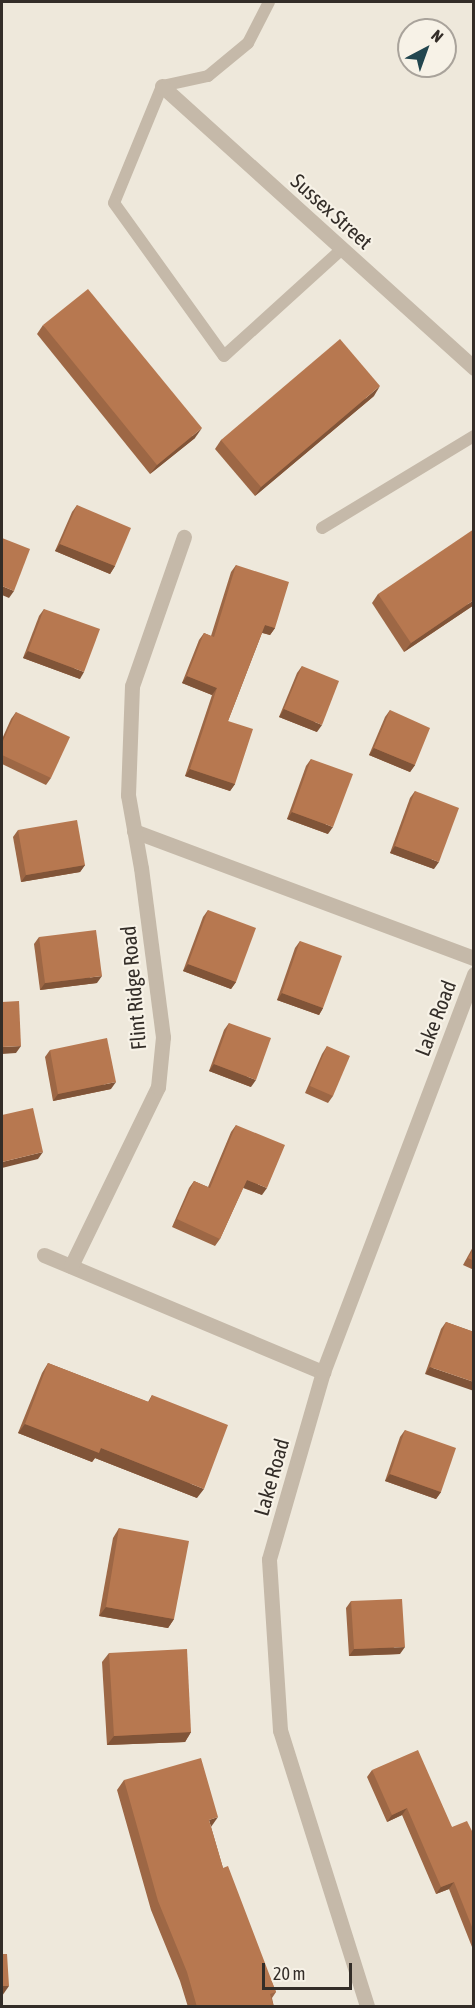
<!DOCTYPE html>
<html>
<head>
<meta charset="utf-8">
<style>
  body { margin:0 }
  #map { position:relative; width:475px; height:2008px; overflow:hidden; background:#eee8db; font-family:"Asap Condensed",sans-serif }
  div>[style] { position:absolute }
  .service>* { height:12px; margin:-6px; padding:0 6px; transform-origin:6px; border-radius:6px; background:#c5b9a9 }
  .minor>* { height:15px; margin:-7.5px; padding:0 7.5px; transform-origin:7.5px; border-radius:7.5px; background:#c5b9a9 }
  .wall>* { inset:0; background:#9d6745 }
  .shaded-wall>* { inset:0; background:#805438 }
  .building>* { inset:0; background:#b77850 }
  span { translate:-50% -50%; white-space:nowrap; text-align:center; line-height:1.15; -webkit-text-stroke:4.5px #f7f2e7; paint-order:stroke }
  .street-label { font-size:21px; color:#332d28 }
  .frame { position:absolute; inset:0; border:3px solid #332d28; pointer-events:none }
  .north { position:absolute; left:397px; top:18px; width:60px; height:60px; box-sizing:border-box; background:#f7f2e7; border:2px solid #a9a39b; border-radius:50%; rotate:41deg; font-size:16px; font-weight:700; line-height:24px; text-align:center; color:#332d28 }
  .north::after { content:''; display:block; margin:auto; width:21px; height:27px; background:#22464f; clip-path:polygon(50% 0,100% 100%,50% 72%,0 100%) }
  .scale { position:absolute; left:262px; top:1963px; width:90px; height:27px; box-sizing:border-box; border:3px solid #332d28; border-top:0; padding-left:8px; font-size:18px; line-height:21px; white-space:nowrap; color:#332d28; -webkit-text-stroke:4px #f7f2e7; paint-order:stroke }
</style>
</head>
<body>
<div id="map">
  <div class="service">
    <i style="left:269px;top:2px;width:46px;rotate:117.1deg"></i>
    <i style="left:248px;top:43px;width:52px;rotate:140.5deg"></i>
    <i style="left:208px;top:76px;width:47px;rotate:167.7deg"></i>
    <i style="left:162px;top:86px;width:126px;rotate:112.3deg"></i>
    <i style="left:114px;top:203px;width:188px;rotate:54.3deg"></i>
    <i style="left:224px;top:356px;width:159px;rotate:-42.2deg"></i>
    <i style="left:322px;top:528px;width:178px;rotate:-31.2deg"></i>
  </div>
  <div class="minor">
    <i style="left:162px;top:86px;width:421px;rotate:42.1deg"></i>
    <i style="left:134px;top:831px;width:363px;rotate:20.5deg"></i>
    <i style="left:44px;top:1255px;width:303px;rotate:22.8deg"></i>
    <i style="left:71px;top:1266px;width:199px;rotate:-64.1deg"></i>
    <i style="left:158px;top:1087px;width:50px;rotate:-84.3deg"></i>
    <i style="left:163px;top:1037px;width:170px;rotate:-97.4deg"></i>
    <i style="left:141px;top:868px;width:74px;rotate:-100.1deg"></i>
    <i style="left:128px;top:795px;width:109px;rotate:-87.9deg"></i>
    <i style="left:132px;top:686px;width:158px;rotate:-70.8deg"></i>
    <i style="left:367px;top:2006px;width:289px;rotate:-107.5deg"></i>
    <i style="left:280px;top:1730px;width:171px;rotate:-93.7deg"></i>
    <i style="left:269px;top:1559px;width:195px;rotate:-73.9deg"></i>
    <i style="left:323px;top:1372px;width:426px;rotate:-69.2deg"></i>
  </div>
  <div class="wall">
    <i style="clip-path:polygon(43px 325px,195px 438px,150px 474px,37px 334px)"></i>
    <i style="clip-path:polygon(374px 396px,255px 496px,215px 449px,221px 440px)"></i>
    <i style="clip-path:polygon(77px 505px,115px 566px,110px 574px,55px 551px,72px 512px)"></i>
    <i style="clip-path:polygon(236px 565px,275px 628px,270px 635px,262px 633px,228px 721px,235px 784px,230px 791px,185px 776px,212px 695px,182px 683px,199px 640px,204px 633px,211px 636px,231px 572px)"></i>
    <i style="clip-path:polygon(378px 594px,474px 605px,404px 652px,372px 603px)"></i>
    <i style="clip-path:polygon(44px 609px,80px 679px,23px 658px,39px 616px)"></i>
    <i style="clip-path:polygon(302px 666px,317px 732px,279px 717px,297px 673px)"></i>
    <i style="clip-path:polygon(390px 710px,415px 765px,410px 772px,369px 755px,385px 717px)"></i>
    <i style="clip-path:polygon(16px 712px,51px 778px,46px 785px,2px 764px,2px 739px,11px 719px)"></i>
    <i style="clip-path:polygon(311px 759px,328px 834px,287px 819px,306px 766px)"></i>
    <i style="clip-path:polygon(415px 791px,434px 869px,390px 853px,410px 798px)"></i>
    <i style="clip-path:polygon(18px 830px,85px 865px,80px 872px,21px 882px,13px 837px)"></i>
    <i style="clip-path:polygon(208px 910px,236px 982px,231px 989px,183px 971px,203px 917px)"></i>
    <i style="clip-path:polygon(39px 937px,97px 983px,40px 990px,34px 944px)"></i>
    <i style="clip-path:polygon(300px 941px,323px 1008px,319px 1015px,277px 1000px,295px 948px)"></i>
    <i style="clip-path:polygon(229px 1023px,251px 1087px,209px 1071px,224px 1030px)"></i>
    <i style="clip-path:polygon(327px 1046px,333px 1096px,328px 1103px,305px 1093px,322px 1054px)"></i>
    <i style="clip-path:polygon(50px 1050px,111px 1089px,53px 1101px,45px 1057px)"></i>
    <i style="clip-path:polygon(236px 1125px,262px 1195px,243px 1188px,220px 1239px,215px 1246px,172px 1227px,189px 1188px,194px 1181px,208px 1187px,231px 1132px)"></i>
    <i style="clip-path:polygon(474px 1245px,474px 1270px,463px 1265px)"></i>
    <i style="clip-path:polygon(446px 1322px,474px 1332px,425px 1374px,441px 1329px)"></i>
    <i style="clip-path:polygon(48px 1363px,148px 1402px,152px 1395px,197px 1498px,95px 1458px,92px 1462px,18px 1433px,42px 1373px)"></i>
    <i style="clip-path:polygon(405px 1430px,441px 1492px,436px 1499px,385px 1481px,400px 1437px)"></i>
    <i style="clip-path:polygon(119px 1528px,174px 1619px,168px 1628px,99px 1616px,113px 1538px)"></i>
    <i style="clip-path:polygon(351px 1601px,400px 1654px,349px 1656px,346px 1608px)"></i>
    <i style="clip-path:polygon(109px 1653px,191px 1732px,185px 1742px,107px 1745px,102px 1662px)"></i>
    <i style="clip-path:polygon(372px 1770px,452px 1827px,474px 1835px,474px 1952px,449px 1889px,436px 1894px,402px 1815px,387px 1822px,367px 1777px)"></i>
    <i style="clip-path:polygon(124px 1780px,211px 1827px,223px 1868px,276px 1992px,272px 1998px,274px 2007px,188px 2007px,180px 1981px,151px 1910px,117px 1790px)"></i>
  </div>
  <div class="shaded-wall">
    <i style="clip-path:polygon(380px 386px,374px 396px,255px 496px,261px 487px)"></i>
    <i style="clip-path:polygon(202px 428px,195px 438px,150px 474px,157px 465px)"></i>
    <i style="clip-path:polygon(60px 544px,115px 566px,110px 574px,55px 551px)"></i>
    <i style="clip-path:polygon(2px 586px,14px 591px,9px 598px,2px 595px)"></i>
    <i style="clip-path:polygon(474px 600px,474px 605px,404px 652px,411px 643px)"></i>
    <i style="clip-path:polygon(265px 625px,275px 628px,270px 635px,260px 632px)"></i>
    <i style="clip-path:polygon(28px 651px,84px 672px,80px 679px,23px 658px)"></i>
    <i style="clip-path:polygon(187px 676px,217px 688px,212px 695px,182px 683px)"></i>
    <i style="clip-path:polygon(284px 709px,322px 725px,317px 732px,279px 717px)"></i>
    <i style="clip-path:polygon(374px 748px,415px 765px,410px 772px,369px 755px)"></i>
    <i style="clip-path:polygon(190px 769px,235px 784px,230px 791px,185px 776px)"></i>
    <i style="clip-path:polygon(292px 812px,333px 827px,328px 834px,287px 819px)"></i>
    <i style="clip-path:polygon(395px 846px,439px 862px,434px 869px,390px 853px)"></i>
    <i style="clip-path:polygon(85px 865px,80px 872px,21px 882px,26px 875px)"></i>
    <i style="clip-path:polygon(188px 964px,236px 982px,231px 989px,183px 971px)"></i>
    <i style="clip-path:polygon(102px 976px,97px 983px,40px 990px,45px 983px)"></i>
    <i style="clip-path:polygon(282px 993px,323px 1008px,319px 1015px,277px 1000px)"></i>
    <i style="clip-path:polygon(21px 1046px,16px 1053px,2px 1054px,2px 1047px)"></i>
    <i style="clip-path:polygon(214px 1064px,256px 1080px,251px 1087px,209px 1071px)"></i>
    <i style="clip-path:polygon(116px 1082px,111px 1089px,53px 1101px,58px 1094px)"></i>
    <i style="clip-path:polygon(43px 1152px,38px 1159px,2px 1168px,2px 1162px)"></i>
    <i style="clip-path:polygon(247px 1180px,267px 1188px,262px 1195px,242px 1187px)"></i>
    <i style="clip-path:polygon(430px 1367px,474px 1382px,474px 1391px,425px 1374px)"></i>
    <i style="clip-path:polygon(25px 1424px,101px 1448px,204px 1489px,197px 1498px,95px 1458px,92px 1462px,18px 1433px)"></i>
    <i style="clip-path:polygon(390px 1474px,441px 1492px,436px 1499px,385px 1481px)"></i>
    <i style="clip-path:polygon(106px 1607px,174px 1619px,168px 1628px,99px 1616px)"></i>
    <i style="clip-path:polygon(405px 1647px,400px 1654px,349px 1656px,354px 1649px)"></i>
    <i style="clip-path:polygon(191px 1732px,185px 1742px,107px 1745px,114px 1736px)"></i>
    <i style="clip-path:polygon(407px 1808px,402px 1815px,387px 1822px,392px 1815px)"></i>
    <i style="clip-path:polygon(218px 1817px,211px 1827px,209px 1820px)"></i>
    <i style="clip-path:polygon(454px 1882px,449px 1889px,436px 1894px,441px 1887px)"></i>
    <i style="clip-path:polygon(2px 1986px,9px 1986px,2px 1996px)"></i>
  </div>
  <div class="building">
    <i style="clip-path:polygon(88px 289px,202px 428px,157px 465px,43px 325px)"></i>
    <i style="clip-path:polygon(340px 339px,380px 386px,261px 487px,221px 440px)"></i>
    <i style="clip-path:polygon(77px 505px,131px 528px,115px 566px,60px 544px)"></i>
    <i style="clip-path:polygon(474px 529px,474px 600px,411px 643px,378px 594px)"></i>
    <i style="clip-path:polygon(2px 538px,30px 549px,14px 591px,2px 586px)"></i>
    <i style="clip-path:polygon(236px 565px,289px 582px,275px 628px,265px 625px,228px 721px,253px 729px,235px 784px,190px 769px,217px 688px,187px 676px,204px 633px,214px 637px)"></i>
    <i style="clip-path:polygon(44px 609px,100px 629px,84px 672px,28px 651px)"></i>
    <i style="clip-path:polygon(302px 666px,339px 681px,322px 725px,284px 709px)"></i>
    <i style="clip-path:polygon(390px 710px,430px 728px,415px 765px,374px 748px)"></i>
    <i style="clip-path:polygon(16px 712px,70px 737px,51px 778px,2px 755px,2px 743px)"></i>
    <i style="clip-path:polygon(311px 759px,353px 774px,333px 827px,292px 812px)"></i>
    <i style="clip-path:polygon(415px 791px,459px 808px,439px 862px,395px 846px)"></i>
    <i style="clip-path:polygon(77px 820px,85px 865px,26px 875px,18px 830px)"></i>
    <i style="clip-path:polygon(208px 910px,256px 928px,236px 982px,188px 964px)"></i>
    <i style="clip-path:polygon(96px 930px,102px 976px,45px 983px,39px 937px)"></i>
    <i style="clip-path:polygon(300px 941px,342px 956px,323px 1008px,282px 993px)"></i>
    <i style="clip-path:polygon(19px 1001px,21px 1046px,2px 1047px,2px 1002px)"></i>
    <i style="clip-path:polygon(229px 1023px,271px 1038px,256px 1080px,214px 1064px)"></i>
    <i style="clip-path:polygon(107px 1038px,116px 1082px,58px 1094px,50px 1050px)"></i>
    <i style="clip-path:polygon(327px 1046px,350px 1056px,333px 1096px,310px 1086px)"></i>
    <i style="clip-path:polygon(33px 1108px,43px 1152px,2px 1162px,2px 1115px)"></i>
    <i style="clip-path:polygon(236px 1125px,285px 1145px,267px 1188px,247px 1180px,220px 1239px,177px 1219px,194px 1181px,210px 1188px)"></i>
    <i style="clip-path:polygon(474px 1248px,474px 1261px,468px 1258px)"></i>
    <i style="clip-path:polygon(446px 1322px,474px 1332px,474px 1382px,430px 1367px)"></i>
    <i style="clip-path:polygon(48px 1363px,149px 1402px,152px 1395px,228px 1425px,204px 1489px,101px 1448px,99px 1453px,25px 1424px)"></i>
    <i style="clip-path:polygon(405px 1430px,456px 1448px,441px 1492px,390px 1474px)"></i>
    <i style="clip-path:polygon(119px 1528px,189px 1541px,174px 1619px,106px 1607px)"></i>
    <i style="clip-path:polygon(402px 1599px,405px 1647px,354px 1649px,351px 1601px)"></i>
    <i style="clip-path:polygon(187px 1649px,191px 1732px,114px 1736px,109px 1653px)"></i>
    <i style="clip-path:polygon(418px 1750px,452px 1827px,467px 1821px,474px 1835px,474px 1932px,454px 1882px,441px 1887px,407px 1808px,392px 1815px,372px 1770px)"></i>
    <i style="clip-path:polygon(201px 1758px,218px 1817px,209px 1820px,223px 1868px,228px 1866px,276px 1992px,270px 1994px,274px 2007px,197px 2007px,187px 1972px,158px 1901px,124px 1780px)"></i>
    <i style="clip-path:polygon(2px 1954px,7px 1954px,9px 1986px,2px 1986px)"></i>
  </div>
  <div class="street-label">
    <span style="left:332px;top:211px;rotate:42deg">Sussex Street</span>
    <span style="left:133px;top:988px;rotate:-95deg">Flint Ridge Road</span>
    <span style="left:435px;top:1018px;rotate:-69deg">Lake Road</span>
    <span style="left:271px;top:1477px;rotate:-74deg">Lake Road</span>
  </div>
  <div class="frame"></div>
  <div class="north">N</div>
  <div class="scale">20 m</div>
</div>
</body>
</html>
